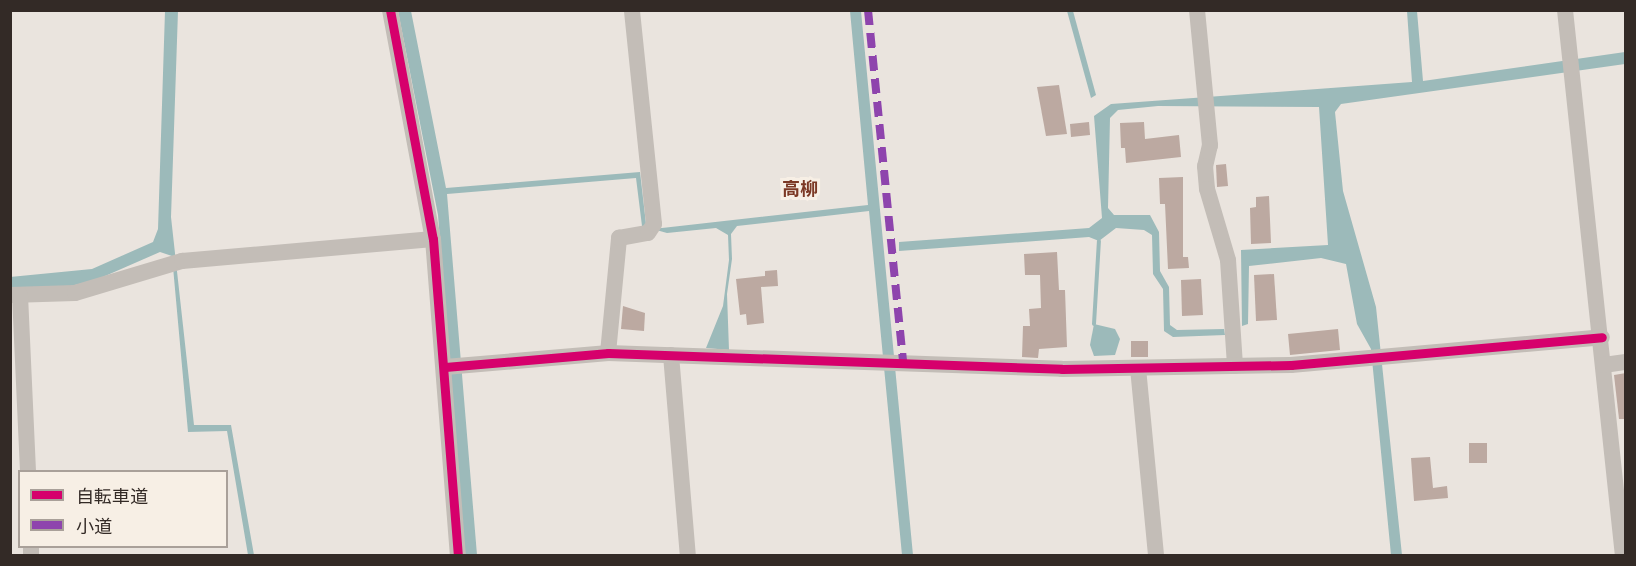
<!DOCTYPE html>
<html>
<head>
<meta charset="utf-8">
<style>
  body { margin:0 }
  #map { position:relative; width:1636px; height:566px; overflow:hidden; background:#eae4de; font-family:Roboto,"Noto Sans JP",sans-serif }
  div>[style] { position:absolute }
  .water>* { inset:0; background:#9cbaba }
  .stream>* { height:4px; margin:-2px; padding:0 2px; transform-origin:2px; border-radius:2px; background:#9cbaba }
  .building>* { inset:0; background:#bca9a1 }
  .minor>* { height:16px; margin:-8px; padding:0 8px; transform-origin:8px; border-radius:8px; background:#c3bdb7 }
  .quiet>* { height:8px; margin-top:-4px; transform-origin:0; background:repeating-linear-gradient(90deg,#8e44ad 0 15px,transparent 0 23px) }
  .cycleway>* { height:9px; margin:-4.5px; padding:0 4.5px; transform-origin:4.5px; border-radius:4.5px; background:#d6006c }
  span { translate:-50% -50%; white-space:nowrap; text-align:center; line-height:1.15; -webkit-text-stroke:6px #f7efe5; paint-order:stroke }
  .neighbourhood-label { font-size:18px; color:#7c3925; font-weight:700 }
  .frame { position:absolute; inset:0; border:12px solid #332a26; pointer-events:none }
  .legend { position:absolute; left:18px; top:470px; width:210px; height:78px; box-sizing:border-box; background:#f7efe5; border:2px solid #a9a099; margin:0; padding:8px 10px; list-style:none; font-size:18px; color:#332a26 }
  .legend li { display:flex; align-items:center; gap:12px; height:30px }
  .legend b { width:30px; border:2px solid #a9a099 }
</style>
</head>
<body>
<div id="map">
  <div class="water">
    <i style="clip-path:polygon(165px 11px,178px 11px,171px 217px,194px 425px,231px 425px,254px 555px,248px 555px,227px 431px,188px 432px,172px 256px,160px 252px,96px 280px,71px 286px,11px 288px,10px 277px,92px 269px,153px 242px,158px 229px)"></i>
    <i style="clip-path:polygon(398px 11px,411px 11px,446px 188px,640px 172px,646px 224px,662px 228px,868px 205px,850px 11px,861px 11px,913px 555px,902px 555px,869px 211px,737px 226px,731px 234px,732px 259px,727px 294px,729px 350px,706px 348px,723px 306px,729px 260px,728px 235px,716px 228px,667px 233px,642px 226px,636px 178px,447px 194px,477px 555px,465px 555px,438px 215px)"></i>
    <i style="clip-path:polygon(1067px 11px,1073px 11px,1096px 95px,1091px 98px)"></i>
    <i style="clip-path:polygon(1407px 11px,1417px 11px,1423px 81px,1625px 52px,1625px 64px,1341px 104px,1335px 112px,1343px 191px,1376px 307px,1402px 555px,1391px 555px,1371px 349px,1357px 324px,1346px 264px,1321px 258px,1249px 266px,1248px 324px,1242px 326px,1241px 250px,1328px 245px,1319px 107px,1158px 106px,1118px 110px,1110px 118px,1108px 208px,1114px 215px,1150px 215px,1159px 232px,1160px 271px,1169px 287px,1170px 325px,1177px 330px,1224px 329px,1225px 335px,1173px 337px,1164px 331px,1163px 289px,1153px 274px,1152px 235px,1144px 230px,1116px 228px,1099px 241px,1089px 237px,899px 251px,899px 242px,1089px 228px,1102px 218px,1094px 116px,1111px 104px,1412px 82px)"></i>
    <i style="clip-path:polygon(1094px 324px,1115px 329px,1120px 339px,1115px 355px,1094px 356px,1090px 345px)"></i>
  </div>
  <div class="stream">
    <i style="left:1094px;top:324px;width:83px;rotate:-86.6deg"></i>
  </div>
  <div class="building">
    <i style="clip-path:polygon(1059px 85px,1067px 134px,1046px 136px,1037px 87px)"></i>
    <i style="clip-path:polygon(1089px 122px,1090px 135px,1071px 137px,1070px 124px)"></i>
    <i style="clip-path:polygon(1144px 122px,1145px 139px,1179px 135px,1181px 157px,1126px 163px,1125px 148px,1121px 148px,1120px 123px)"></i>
    <i style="clip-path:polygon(1226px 164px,1228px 186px,1217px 187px,1216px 165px)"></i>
    <i style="clip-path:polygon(1183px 177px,1183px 257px,1188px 257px,1189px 268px,1168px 269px,1165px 204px,1160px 204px,1159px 178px)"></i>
    <i style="clip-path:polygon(1269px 196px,1271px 243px,1251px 244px,1250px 208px,1256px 207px,1256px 197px)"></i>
    <i style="clip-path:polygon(1057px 252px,1059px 290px,1065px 290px,1067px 347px,1039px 349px,1038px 358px,1022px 357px,1023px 326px,1030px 326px,1029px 309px,1041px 308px,1040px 275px,1025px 275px,1024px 254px)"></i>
    <i style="clip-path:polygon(777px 270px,778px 286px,761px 287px,764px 323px,747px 325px,746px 314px,740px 315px,736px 279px,765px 276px,765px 271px)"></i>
    <i style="clip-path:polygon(1274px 274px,1277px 320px,1256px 321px,1254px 275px)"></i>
    <i style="clip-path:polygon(1201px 279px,1203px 315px,1182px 316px,1181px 280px)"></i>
    <i style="clip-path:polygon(623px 306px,645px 313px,644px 331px,621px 329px)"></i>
    <i style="clip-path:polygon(1338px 329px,1340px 350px,1290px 355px,1288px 334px)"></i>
    <i style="clip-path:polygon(1131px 341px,1148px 341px,1148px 357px,1131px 357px)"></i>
    <i style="clip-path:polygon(1626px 373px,1626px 419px,1619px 419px,1614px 375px)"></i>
    <i style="clip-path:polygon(1469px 443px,1487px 443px,1487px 463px,1469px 463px)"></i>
    <i style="clip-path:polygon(1430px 457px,1433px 488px,1447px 486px,1448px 498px,1414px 501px,1411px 458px)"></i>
  </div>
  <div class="minor">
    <i style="left:390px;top:10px;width:233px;rotate:79.4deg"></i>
    <i style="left:433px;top:239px;width:318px;rotate:85.5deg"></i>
    <i style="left:1197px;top:10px;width:136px;rotate:84.5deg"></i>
    <i style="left:1210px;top:145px;width:22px;rotate:103deg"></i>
    <i style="left:1205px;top:166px;width:23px;rotate:85deg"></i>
    <i style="left:1207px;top:189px;width:74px;rotate:73.5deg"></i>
    <i style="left:1228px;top:260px;width:106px;rotate:86.2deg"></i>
    <i style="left:1565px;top:10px;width:549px;rotate:83.94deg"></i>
    <i style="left:10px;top:295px;width:65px;rotate:-1.8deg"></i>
    <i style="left:75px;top:293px;width:112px;rotate:-16.7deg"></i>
    <i style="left:182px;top:261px;width:252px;rotate:-5deg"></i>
    <i style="left:20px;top:295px;width:177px;rotate:87.4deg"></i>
    <i style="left:608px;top:353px;width:116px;rotate:-84.5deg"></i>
    <i style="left:619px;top:238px;width:29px;rotate:-10deg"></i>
    <i style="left:648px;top:233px;width:11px;rotate:-56deg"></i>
    <i style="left:654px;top:224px;width:215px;rotate:-95.9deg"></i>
    <i style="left:671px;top:355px;width:202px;rotate:85.2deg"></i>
    <i style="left:1604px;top:365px;width:22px;rotate:-8deg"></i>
    <i style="left:445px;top:367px;width:164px;rotate:-4.9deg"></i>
    <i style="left:608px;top:353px;width:454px;rotate:2deg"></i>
    <i style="left:1062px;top:369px;width:229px;rotate:-1deg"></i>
    <i style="left:1291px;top:365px;width:312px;rotate:-5.1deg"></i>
    <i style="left:1138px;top:368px;width:189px;rotate:84.5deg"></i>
    <i style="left:31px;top:546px;width:10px;rotate:90deg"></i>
  </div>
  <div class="quiet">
    <i style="left:868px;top:10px;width:355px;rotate:84.3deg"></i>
  </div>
  <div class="cycleway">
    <i style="left:390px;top:10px;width:233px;rotate:79.4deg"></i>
    <i style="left:433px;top:239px;width:318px;rotate:85.5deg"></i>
    <i style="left:445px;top:367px;width:164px;rotate:-4.9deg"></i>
    <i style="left:608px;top:353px;width:454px;rotate:2deg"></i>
    <i style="left:1062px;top:369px;width:229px;rotate:-1deg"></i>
    <i style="left:1291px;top:365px;width:312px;rotate:-5.1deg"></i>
  </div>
  <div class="neighbourhood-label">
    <span style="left:800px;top:189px">高柳</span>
  </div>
  <div class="frame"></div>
  <ul class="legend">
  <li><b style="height:8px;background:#d6006c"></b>自転車道</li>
  <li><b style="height:8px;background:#8e44ad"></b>小道</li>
  </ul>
</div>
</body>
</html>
